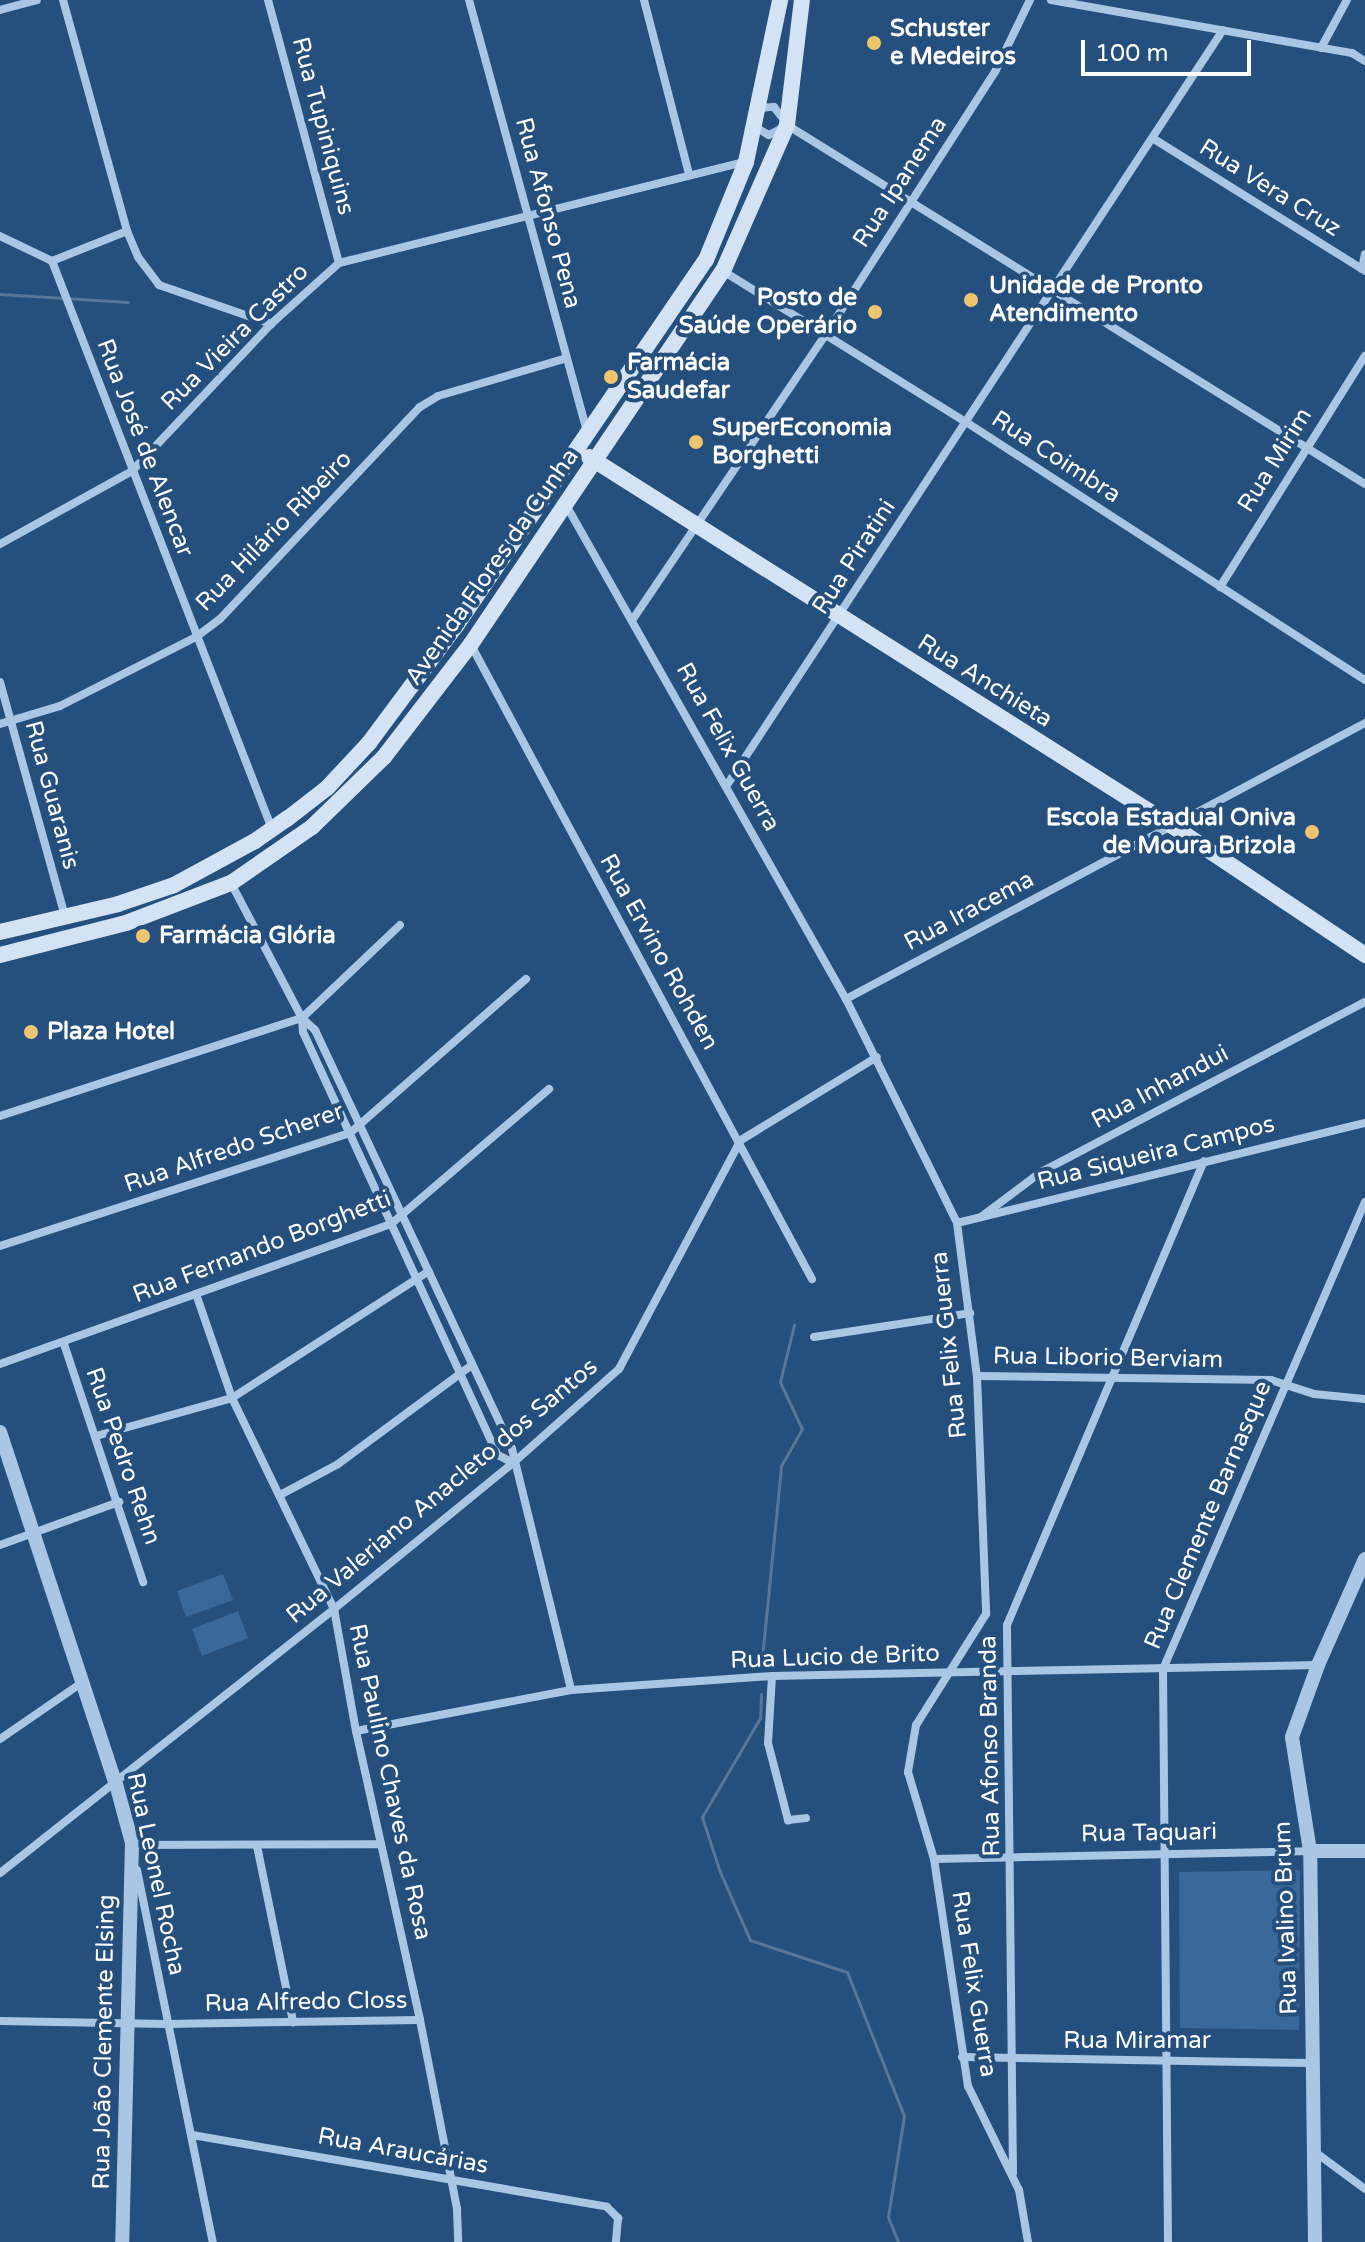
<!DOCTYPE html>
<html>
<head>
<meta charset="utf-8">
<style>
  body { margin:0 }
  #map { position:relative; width:1365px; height:2242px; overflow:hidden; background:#254f7d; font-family:"Varela Round",sans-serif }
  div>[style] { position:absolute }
  .green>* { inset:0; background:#38699a }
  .stream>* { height:3px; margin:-1.5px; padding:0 1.5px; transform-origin:1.5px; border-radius:1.5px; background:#587698 }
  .minor>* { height:8px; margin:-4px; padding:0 4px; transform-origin:4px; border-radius:4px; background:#a9c7e5 }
  .tertiary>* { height:14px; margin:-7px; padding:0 7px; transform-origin:7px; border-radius:7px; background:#a9c7e5 }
  .secondary>* { height:16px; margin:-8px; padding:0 8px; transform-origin:8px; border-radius:8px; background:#d3e3f5 }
  .dots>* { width:22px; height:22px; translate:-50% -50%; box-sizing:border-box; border:4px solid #254f7d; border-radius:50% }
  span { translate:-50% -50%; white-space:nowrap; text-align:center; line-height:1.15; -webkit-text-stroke:8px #254f7d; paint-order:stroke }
  .poi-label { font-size:24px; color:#fff; font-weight:700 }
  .left { translate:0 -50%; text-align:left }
  .right { translate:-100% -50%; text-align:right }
  .street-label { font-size:24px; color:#fff }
  .scale { position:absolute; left:1081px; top:40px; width:170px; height:36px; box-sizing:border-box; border:4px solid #fff; border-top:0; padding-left:10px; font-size:24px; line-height:28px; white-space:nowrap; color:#fff; -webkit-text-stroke:6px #254f7d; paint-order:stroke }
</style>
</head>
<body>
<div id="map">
  <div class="green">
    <i style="clip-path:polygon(223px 1574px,233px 1600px,186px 1617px,177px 1591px)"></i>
    <i style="clip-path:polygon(238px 1611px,248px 1638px,202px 1656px,192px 1629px)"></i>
    <i style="clip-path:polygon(1300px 1870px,1299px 2030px,1180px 2028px,1179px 1872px)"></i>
  </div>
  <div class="stream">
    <i style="left:0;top:294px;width:128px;rotate:3.6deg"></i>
    <i style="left:762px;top:1658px;width:193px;rotate:-84.3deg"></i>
    <i style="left:781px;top:1466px;width:43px;rotate:-60.4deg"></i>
    <i style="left:802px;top:1429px;width:52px;rotate:-115.1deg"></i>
    <i style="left:780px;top:1382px;width:59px;rotate:-76.2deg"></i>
    <i style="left:761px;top:1694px;width:24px;rotate:92deg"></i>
    <i style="left:760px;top:1718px;width:115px;rotate:120.4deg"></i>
    <i style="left:702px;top:1817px;width:58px;rotate:71.9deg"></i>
    <i style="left:720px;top:1872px;width:74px;rotate:66.2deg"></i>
    <i style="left:750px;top:1940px;width:102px;rotate:18.3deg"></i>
    <i style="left:847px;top:1972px;width:155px;rotate:68.4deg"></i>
    <i style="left:904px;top:2116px;width:102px;rotate:99deg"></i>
    <i style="left:888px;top:2217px;width:27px;rotate:68deg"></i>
  </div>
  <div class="minor">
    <i style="left:63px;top:0;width:240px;rotate:74.5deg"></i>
    <i style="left:127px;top:231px;width:28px;rotate:67deg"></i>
    <i style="left:138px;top:257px;width:35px;rotate:53deg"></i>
    <i style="left:159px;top:285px;width:119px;rotate:19.2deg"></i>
    <i style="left:268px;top:0;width:272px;rotate:74.9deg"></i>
    <i style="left:469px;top:0;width:447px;rotate:74.7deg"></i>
    <i style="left:644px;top:0;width:180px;rotate:75.5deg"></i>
    <i style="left:1051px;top:0;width:306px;rotate:10deg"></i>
    <i style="left:1352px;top:53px;width:15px;rotate:32deg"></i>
    <i style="left:0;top:10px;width:38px;rotate:-15deg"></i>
    <i style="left:1321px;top:48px;width:55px;rotate:-61.6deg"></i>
    <i style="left:758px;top:108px;width:16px;rotate:-4deg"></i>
    <i style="left:774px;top:107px;width:16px;rotate:52deg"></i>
    <i style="left:787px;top:125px;width:680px;rotate:31.84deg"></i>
    <i style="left:755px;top:127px;width:16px;rotate:30deg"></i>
    <i style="left:769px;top:135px;width:15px;rotate:-28deg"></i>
    <i style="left:1154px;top:139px;width:249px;rotate:32deg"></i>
    <i style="left:0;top:236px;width:58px;rotate:25.7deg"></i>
    <i style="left:52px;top:261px;width:609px;rotate:68.83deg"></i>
    <i style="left:52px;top:261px;width:81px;rotate:-21.8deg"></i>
    <i style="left:1362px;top:269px;width:15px;rotate:-79deg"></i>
    <i style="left:723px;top:271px;width:286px;rotate:31.9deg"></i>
    <i style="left:966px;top:422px;width:475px;rotate:32.9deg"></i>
    <i style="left:566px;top:505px;width:568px;rotate:60.46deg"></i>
    <i style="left:846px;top:999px;width:250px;rotate:63.6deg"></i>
    <i style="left:957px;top:1223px;width:154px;rotate:82.6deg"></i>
    <i style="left:977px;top:1376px;width:238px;rotate:87.8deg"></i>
    <i style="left:986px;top:1614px;width:131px;rotate:122.2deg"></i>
    <i style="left:916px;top:1725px;width:48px;rotate:99.7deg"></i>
    <i style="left:908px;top:1772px;width:91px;rotate:73.4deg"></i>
    <i style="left:934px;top:1859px;width:230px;rotate:81.5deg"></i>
    <i style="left:968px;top:2086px;width:116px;rotate:63.9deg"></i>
    <i style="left:1019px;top:2190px;width:53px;rotate:80.2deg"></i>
    <i style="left:0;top:544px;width:151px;rotate:-28.9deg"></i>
    <i style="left:132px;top:471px;width:202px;rotate:-46.6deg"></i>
    <i style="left:271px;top:324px;width:91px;rotate:-41.9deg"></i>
    <i style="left:339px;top:263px;width:418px;rotate:-14deg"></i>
    <i style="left:1220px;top:587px;width:273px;rotate:-57.9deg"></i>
    <i style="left:633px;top:619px;width:344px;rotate:-55.9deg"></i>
    <i style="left:826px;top:334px;width:312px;rotate:-57.2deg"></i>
    <i style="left:995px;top:72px;width:80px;rotate:-64.1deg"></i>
    <i style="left:471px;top:645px;width:720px;rotate:61.73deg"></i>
    <i style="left:0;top:682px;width:244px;rotate:74.5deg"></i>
    <i style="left:0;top:724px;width:63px;rotate:-16.7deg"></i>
    <i style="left:60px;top:706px;width:153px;rotate:-26.9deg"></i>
    <i style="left:196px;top:637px;width:30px;rotate:-37deg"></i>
    <i style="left:220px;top:619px;width:291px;rotate:-46.7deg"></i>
    <i style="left:420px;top:407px;width:21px;rotate:-31deg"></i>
    <i style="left:438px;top:396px;width:134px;rotate:-16.4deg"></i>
    <i style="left:727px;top:785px;width:903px;rotate:-56.7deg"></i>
    <i style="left:231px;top:883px;width:153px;rotate:62.3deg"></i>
    <i style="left:302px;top:1018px;width:18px;rotate:43deg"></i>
    <i style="left:315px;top:1030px;width:463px;rotate:64.8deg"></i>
    <i style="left:512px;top:1449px;width:248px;rotate:76.2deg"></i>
    <i style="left:846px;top:999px;width:588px;rotate:-28deg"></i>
    <i style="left:302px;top:1018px;width:14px;rotate:86deg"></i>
    <i style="left:303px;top:1032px;width:466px;rotate:65.3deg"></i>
    <i style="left:498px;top:1455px;width:17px;rotate:28deg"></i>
    <i style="left:0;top:1116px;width:318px;rotate:-18deg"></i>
    <i style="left:302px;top:1018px;width:135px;rotate:-43.5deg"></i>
    <i style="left:981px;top:1217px;width:75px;rotate:-36.9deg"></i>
    <i style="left:1041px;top:1172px;width:366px;rotate:-27.7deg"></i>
    <i style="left:957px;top:1223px;width:420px;rotate:-13.8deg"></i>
    <i style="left:0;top:1246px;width:368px;rotate:-17.9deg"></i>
    <i style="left:350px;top:1133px;width:234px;rotate:-41.2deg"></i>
    <i style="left:196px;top:1294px;width:110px;rotate:70.9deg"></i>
    <i style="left:232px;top:1398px;width:234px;rotate:64.2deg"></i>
    <i style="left:334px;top:1609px;width:124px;rotate:79.8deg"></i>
    <i style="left:356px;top:1731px;width:296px;rotate:77.5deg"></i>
    <i style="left:420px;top:2020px;width:193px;rotate:78.9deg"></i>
    <i style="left:457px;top:2209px;width:33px;rotate:88deg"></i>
    <i style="left:814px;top:1337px;width:158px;rotate:-8.7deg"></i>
    <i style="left:64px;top:1344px;width:251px;rotate:71.6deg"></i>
    <i style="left:0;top:1364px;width:415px;rotate:-19.7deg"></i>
    <i style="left:391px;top:1224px;width:208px;rotate:-40.5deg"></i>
    <i style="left:977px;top:1376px;width:294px;rotate:0.8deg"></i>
    <i style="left:1271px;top:1380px;width:45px;rotate:18deg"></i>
    <i style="left:1314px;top:1394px;width:51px;rotate:5.6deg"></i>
    <i style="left:96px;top:1436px;width:141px;rotate:-15.6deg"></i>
    <i style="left:232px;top:1398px;width:234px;rotate:-32.8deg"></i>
    <i style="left:280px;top:1495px;width:66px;rotate:-28.1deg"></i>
    <i style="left:338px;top:1464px;width:167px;rotate:-36.5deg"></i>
    <i style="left:0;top:1545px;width:127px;rotate:-19.9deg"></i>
    <i style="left:772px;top:1676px;width:67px;rotate:93.4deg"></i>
    <i style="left:768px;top:1743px;width:80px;rotate:75.4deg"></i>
    <i style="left:788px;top:1820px;width:18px;rotate:-6deg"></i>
    <i style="left:356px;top:1731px;width:219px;rotate:-10.8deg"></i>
    <i style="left:571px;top:1690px;width:201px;rotate:-4deg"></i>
    <i style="left:772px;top:1676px;width:546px;rotate:-1.15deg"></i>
    <i style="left:0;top:1739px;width:101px;rotate:-34.5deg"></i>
    <i style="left:132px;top:1845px;width:249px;rotate:-0.2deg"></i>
    <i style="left:257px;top:1846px;width:180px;rotate:78.4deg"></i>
    <i style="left:934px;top:1859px;width:376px;rotate:-1.2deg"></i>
    <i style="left:137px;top:1870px;width:380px;rotate:78.5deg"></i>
    <i style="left:0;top:1873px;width:426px;rotate:-38.3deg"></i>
    <i style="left:334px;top:1609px;width:231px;rotate:-39.2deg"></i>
    <i style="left:513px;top:1463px;width:142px;rotate:-41.6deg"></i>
    <i style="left:619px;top:1369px;width:259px;rotate:-62deg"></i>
    <i style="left:741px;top:1140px;width:159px;rotate:-31.4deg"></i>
    <i style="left:0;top:2021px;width:166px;rotate:1deg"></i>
    <i style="left:166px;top:2024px;width:254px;rotate:-0.9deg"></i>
    <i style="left:962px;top:2057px;width:350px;rotate:1deg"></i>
    <i style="left:192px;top:2135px;width:421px;rotate:9.8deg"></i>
    <i style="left:607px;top:2207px;width:16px;rotate:45deg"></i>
    <i style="left:618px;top:2218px;width:24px;rotate:95deg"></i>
    <i style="left:1315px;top:2152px;width:62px;rotate:36.5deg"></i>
    <i style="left:1013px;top:2173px;width:548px;rotate:-90.63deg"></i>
    <i style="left:1007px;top:1625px;width:504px;rotate:-67deg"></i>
    <i style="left:1168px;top:2242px;width:573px;rotate:-90.5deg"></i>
    <i style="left:1163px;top:1669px;width:509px;rotate:-66.61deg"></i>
  </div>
  <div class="tertiary">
    <i style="left:0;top:1432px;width:371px;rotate:71.8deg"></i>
    <i style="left:116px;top:1784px;width:61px;rotate:74.8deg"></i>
    <i style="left:132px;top:1843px;width:399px;rotate:91.4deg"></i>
    <i style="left:1310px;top:1851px;width:55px"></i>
    <i style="left:1315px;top:2242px;width:391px;rotate:-90.7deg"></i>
    <i style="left:1310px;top:1851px;width:115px;rotate:-99deg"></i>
    <i style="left:1292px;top:1737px;width:77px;rotate:-70.1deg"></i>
    <i style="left:1318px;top:1665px;width:116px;rotate:-66.1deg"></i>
  </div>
  <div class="secondary">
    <i style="left:589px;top:457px;width:689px;rotate:32.31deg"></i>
    <i style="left:1171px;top:825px;width:234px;rotate:33.8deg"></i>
    <i style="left:0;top:932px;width:121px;rotate:-13.3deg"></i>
    <i style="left:118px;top:904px;width:59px;rotate:-18.7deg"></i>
    <i style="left:174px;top:885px;width:92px;rotate:-28.5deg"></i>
    <i style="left:255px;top:841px;width:39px;rotate:-35deg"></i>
    <i style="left:287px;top:819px;width:51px;rotate:-37.8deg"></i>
    <i style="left:327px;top:788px;width:62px;rotate:-47deg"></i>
    <i style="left:369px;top:743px;width:146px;rotate:-53.4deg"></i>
    <i style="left:456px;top:626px;width:443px;rotate:-55.7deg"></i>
    <i style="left:706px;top:260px;width:106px;rotate:-67.8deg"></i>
    <i style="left:746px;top:162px;width:166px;rotate:-78.1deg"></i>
    <i style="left:0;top:955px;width:130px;rotate:-14.3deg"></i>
    <i style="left:126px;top:923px;width:112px;rotate:-20.9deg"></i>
    <i style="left:231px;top:883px;width:98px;rotate:-34.7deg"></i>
    <i style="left:312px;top:827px;width:100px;rotate:-44.2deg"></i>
    <i style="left:384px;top:757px;width:143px;rotate:-52.4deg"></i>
    <i style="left:471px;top:644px;width:450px;rotate:-56deg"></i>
    <i style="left:723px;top:271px;width:159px;rotate:-66.3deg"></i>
    <i style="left:787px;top:125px;width:126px;rotate:-83.2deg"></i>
  </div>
  <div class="dots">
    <i style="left:874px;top:43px;background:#efc46e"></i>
    <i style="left:971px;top:300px;background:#efc46e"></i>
    <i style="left:875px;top:312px;background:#efc46e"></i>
    <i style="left:611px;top:377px;background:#efc46e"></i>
    <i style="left:696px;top:442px;background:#efc46e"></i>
    <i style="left:1312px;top:832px;background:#efc46e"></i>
    <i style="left:143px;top:936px;background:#efc46e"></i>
    <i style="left:31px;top:1032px;background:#efc46e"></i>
  </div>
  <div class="poi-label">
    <span class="left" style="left:890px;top:43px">Schuster<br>e Medeiros</span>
    <span class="left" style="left:989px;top:300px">Unidade de Pronto<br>Atendimento</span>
    <span class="right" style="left:857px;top:312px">Posto de<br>Saúde Operário</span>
    <span class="left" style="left:627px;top:377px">Farmácia<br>Saudefar</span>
    <span class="left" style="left:712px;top:442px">SuperEconomia<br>Borghetti</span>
    <span class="right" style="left:1296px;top:832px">Escola Estadual Oniva<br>de Moura Brizola</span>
    <span class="left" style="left:159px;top:936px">Farmácia Glória</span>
    <span class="left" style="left:47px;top:1032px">Plaza Hotel</span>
  </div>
  <div class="street-label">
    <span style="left:323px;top:126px;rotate:75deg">Rua Tupiniquins</span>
    <span style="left:900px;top:182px;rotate:-57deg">Rua Ipanema</span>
    <span style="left:1270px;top:188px;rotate:32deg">Rua Vera Cruz</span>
    <span style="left:548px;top:213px;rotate:75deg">Rua Afonso Pena</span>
    <span style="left:235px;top:337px;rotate:-45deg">Rua Vieira Castro</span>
    <span style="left:145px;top:448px;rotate:69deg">Rua José de Alencar</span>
    <span style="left:1056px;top:457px;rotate:33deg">Rua Coimbra</span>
    <span style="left:1275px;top:460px;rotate:-58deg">Rua Mirim</span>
    <span style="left:274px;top:531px;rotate:-46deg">Rua Hilário Ribeiro</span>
    <span style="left:854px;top:557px;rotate:-57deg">Rua Piratini</span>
    <span style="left:492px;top:567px;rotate:-55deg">Avenida Flores da Cunha</span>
    <span style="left:985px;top:681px;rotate:32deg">Rua Anchieta</span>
    <span style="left:728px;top:747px;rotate:61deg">Rua Felix Guerra</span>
    <span style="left:52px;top:795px;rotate:75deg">Rua Guaranis</span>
    <span style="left:969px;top:911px;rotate:-28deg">Rua Iracema</span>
    <span style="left:659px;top:952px;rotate:61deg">Rua Ervino Rohden</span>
    <span style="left:1160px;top:1087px;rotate:-28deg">Rua Inhandui</span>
    <span style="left:234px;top:1148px;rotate:-19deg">Rua Alfredo Scherer</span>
    <span style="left:1156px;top:1153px;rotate:-14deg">Rua Siqueira Campos</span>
    <span style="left:262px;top:1247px;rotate:-21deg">Rua Fernando Borghetti</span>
    <span style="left:949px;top:1345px;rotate:-96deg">Rua Felix Guerra</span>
    <span style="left:1108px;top:1358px;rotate:1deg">Rua Liborio Berviam</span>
    <span style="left:123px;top:1456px;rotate:71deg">Rua Pedro Rehn</span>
    <span style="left:442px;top:1491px;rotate:-40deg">Rua Valeriano Anacleto dos Santos</span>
    <span style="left:1208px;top:1515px;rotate:-67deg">Rua Clemente Barnasque</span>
    <span style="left:835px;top:1657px;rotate:-2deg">Rua Lucio de Brito</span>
    <span style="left:990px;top:1746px;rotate:-91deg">Rua Afonso Branda</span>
    <span style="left:390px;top:1782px;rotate:78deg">Rua Paulino Chaves da Rosa</span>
    <span style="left:1149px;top:1833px;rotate:-1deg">Rua Taquari</span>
    <span style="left:156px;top:1874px;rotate:78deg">Rua Leonel Rocha</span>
    <span style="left:1286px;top:1918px;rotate:-92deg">Rua Ivalino Brum</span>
    <span style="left:974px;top:1984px;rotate:81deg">Rua Felix Guerra</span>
    <span style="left:306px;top:2002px;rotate:-1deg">Rua Alfredo Closs</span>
    <span style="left:1137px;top:2041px">Rua Miramar</span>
    <span style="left:104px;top:2042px;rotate:-89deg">Rua João Clemente Elsing</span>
    <span style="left:403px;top:2151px;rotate:10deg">Rua Araucárias</span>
  </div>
  <div class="scale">100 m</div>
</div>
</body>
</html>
